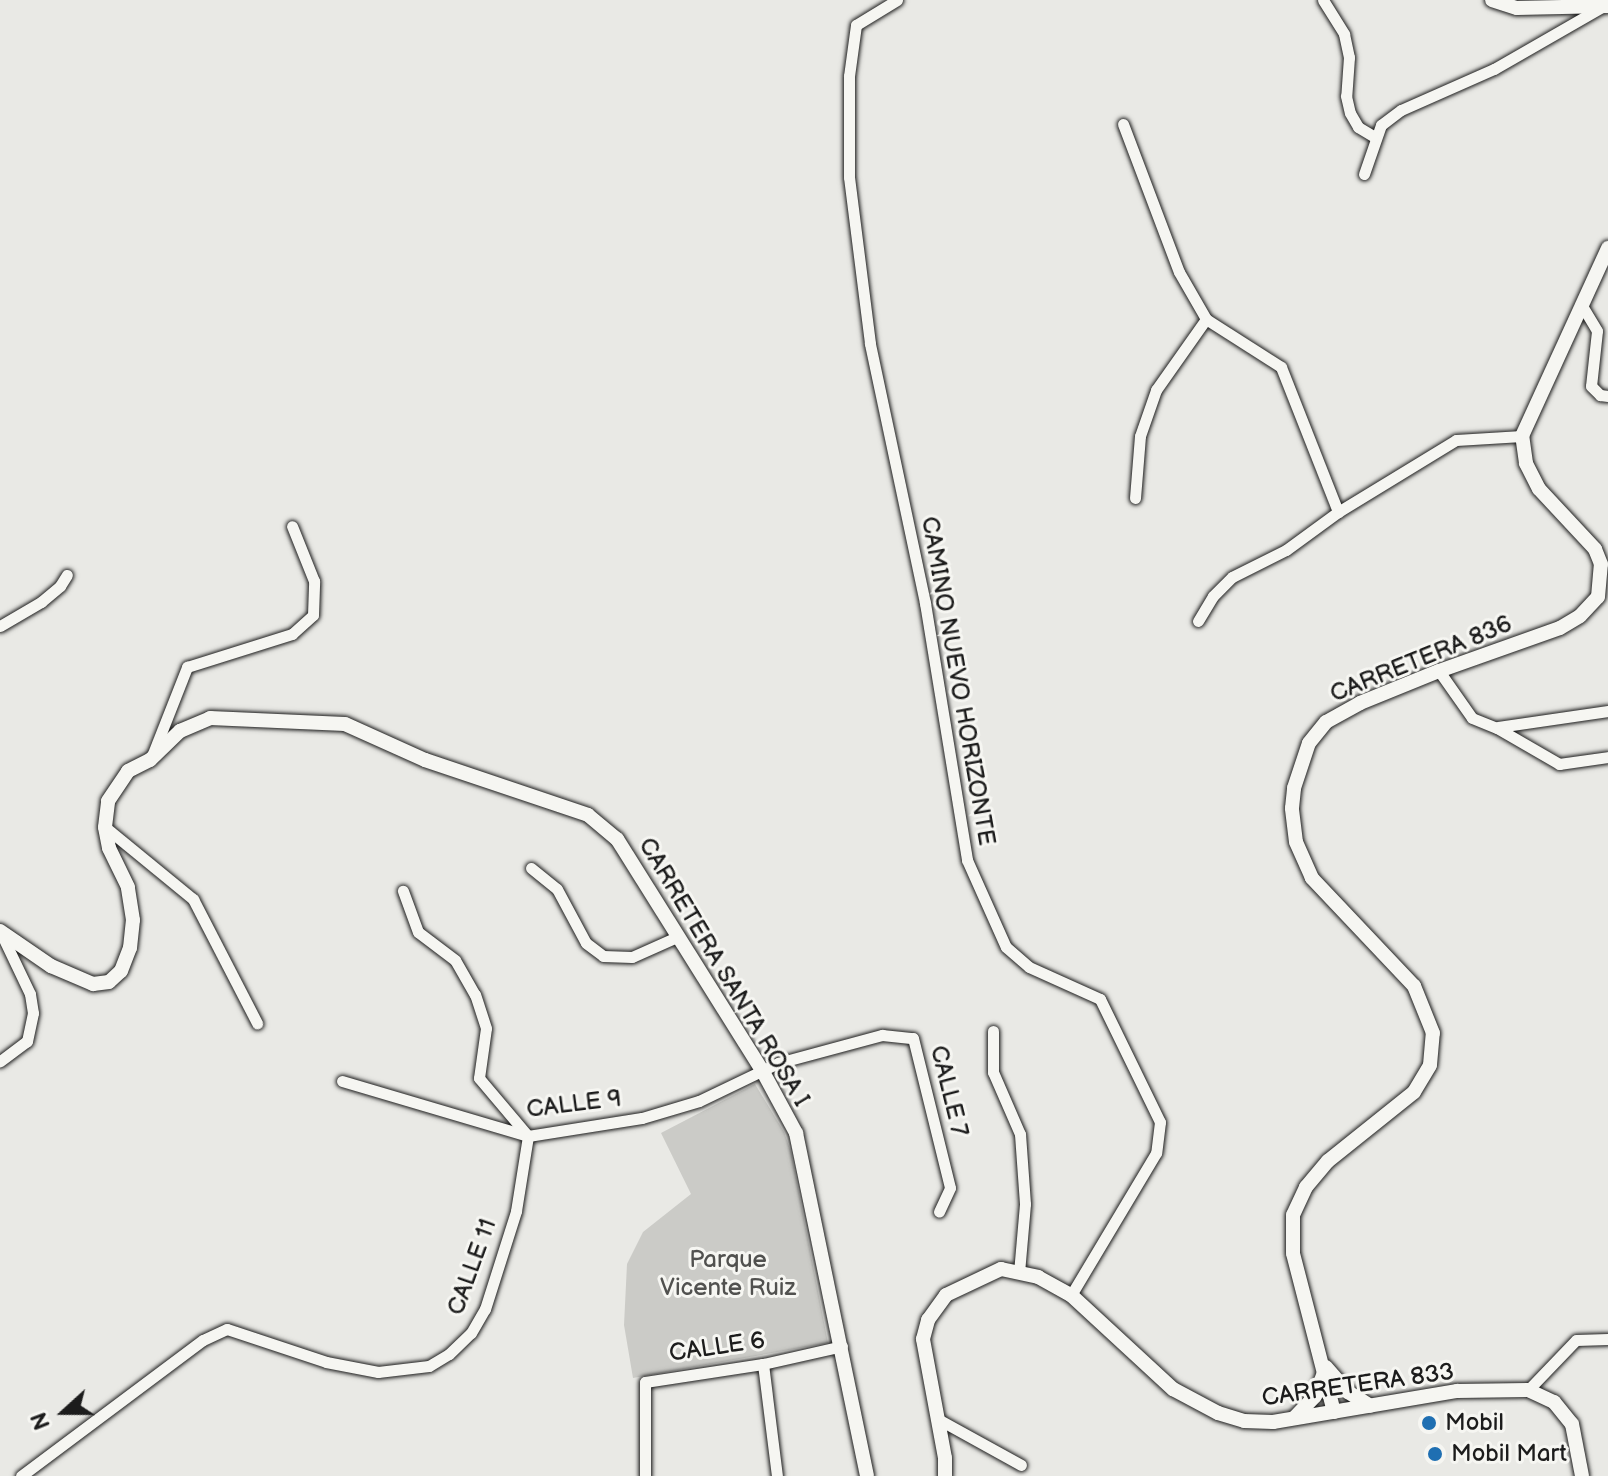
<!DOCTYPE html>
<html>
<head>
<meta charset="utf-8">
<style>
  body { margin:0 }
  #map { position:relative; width:1608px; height:1476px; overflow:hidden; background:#e9e9e5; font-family:"Balsamiq Sans",sans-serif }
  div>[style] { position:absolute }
  .green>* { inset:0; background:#cbcbc7 }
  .roads { filter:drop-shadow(0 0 2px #1c1c1c) drop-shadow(0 0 2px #1c1c1c) }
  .minor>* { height:11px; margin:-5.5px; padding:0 5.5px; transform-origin:5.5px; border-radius:5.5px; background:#f6f6f2 }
  .tertiary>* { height:14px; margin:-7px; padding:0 7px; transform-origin:7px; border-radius:7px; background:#f6f6f2 }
  .dots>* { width:22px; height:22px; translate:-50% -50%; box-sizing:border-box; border:4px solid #f6f6f2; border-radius:50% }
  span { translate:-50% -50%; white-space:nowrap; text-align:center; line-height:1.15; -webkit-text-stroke:6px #f6f6f2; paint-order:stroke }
  .street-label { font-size:24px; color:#1c1c1c }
  .park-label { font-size:24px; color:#51514f }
  .poi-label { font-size:24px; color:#1c1c1c }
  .left { translate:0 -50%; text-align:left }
  .north { position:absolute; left:24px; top:1372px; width:80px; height:80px; -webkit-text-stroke:6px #f6f6f2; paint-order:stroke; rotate:249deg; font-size:22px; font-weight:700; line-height:32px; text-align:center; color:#1c1c1c }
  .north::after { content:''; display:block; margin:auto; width:28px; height:36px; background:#1c1c1c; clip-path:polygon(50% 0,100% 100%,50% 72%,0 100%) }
</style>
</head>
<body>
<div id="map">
  <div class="green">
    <i style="clip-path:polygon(755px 1084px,784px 1132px,791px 1152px,828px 1343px,633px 1378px,624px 1325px,627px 1264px,643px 1232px,691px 1194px,661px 1133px)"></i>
  </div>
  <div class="roads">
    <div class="minor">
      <i style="left:897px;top:0;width:48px;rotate:148.6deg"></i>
      <i style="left:856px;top:25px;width:51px;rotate:97.8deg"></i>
      <i style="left:849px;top:76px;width:101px;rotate:90deg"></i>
      <i style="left:849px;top:177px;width:168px;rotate:82.8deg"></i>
      <i style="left:870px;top:344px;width:265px;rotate:78deg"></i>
      <i style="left:925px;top:603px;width:260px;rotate:80.7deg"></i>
      <i style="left:967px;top:860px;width:95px;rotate:65.9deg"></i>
      <i style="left:1006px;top:947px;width:30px;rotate:41deg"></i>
      <i style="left:1029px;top:967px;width:78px;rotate:24.3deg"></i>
      <i style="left:1100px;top:999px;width:137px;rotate:64deg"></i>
      <i style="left:1160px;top:1122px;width:31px;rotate:97deg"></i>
      <i style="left:1156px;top:1153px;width:165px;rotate:120.9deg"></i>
      <i style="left:1323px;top:0;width:40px;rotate:58deg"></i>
      <i style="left:1344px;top:34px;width:24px;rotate:78deg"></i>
      <i style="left:1349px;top:57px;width:39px;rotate:94deg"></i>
      <i style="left:1346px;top:96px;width:17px;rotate:77deg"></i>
      <i style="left:1350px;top:113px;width:16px;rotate:60deg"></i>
      <i style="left:1358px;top:127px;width:21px;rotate:31deg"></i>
      <i style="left:1123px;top:124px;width:158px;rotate:69.3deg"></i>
      <i style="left:1179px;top:272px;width:54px;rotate:60.1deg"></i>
      <i style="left:1206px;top:319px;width:89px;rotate:32.6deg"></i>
      <i style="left:1281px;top:367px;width:156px;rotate:68.5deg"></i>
      <i style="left:1364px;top:174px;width:52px;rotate:-70.9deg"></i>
      <i style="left:1381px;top:125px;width:25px;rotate:-37deg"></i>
      <i style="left:1401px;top:110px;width:102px;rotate:-23.8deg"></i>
      <i style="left:1494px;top:69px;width:125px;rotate:-29.9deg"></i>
      <i style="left:1581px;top:304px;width:31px;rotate:59deg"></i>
      <i style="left:1597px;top:331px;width:55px;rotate:96.2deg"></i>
      <i style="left:1591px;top:386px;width:13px;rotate:45deg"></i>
      <i style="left:1600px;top:395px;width:8px;rotate:7deg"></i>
      <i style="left:1135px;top:498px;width:62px;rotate:-85.4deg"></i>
      <i style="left:1140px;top:436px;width:49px;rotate:-70.8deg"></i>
      <i style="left:1156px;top:390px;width:87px;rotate:-54.8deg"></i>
      <i style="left:1198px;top:621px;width:29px;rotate:-59deg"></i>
      <i style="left:1213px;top:596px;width:27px;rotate:-45deg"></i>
      <i style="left:1232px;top:577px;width:60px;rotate:-26.6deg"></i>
      <i style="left:1286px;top:550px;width:64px;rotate:-36.2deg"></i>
      <i style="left:1338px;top:512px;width:138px;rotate:-31.4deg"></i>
      <i style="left:1456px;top:440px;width:66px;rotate:-3.5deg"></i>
      <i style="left:0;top:626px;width:48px;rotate:-30.3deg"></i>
      <i style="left:41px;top:602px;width:25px;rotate:-40deg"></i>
      <i style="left:60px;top:586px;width:13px;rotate:-58deg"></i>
      <i style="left:1439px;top:671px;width:57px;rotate:54.9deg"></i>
      <i style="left:1472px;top:718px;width:27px;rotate:22deg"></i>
      <i style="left:1497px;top:728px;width:72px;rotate:30.1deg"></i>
      <i style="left:1559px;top:764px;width:49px;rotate:-8.1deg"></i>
      <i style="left:1498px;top:727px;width:111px;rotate:-8.3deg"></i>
      <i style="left:152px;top:756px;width:96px;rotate:-68.5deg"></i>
      <i style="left:187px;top:667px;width:110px;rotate:-17.4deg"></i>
      <i style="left:292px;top:634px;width:28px;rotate:-42deg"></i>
      <i style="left:313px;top:615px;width:34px;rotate:-88deg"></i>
      <i style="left:314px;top:581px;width:59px;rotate:-111.8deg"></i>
      <i style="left:105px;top:827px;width:114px;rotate:39.3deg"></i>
      <i style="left:193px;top:899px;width:140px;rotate:62.7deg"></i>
      <i style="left:531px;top:868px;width:33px;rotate:39deg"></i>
      <i style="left:557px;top:889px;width:61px;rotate:61.8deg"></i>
      <i style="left:586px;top:943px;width:21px;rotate:37deg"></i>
      <i style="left:603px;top:956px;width:29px;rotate:2deg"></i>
      <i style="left:632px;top:957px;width:51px;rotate:-24.1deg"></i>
      <i style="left:0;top:931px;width:70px;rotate:64.5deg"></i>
      <i style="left:30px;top:994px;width:19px;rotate:81deg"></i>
      <i style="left:33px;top:1013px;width:29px;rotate:102deg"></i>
      <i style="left:27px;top:1041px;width:34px;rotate:143deg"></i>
      <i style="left:993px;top:1031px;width:41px;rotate:90deg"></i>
      <i style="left:993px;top:1072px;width:68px;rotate:66.5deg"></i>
      <i style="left:1020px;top:1134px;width:70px;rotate:85.9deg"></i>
      <i style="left:1025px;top:1204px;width:69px;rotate:95deg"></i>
      <i style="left:342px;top:1081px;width:194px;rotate:16.5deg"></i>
      <i style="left:528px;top:1136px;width:115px;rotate:-9deg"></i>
      <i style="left:642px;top:1118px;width:59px;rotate:-16.6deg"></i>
      <i style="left:699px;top:1101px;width:88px;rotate:-25.7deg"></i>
      <i style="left:778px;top:1063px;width:108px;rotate:-15.1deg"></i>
      <i style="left:882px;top:1035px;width:31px;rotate:6deg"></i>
      <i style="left:913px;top:1038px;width:154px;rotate:76.1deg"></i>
      <i style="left:950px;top:1188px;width:26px;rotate:115deg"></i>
      <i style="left:763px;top:1364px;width:113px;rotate:82.9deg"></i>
      <i style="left:1528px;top:1390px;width:69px;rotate:-46.2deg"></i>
      <i style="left:1576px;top:1340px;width:32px;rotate:-2deg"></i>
      <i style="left:936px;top:1418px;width:97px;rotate:28.9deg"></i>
      <i style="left:21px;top:1476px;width:227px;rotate:-36.8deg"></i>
      <i style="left:203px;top:1340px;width:26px;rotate:-25deg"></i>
      <i style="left:227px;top:1329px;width:104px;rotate:18.4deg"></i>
      <i style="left:326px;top:1362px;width:53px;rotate:10.9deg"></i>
      <i style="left:378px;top:1372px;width:51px;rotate:-6.7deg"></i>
      <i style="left:429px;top:1366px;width:23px;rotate:-31deg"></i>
      <i style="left:449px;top:1354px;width:30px;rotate:-44deg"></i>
      <i style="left:471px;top:1333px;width:28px;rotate:-60deg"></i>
      <i style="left:485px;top:1309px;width:103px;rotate:-72.4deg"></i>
      <i style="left:516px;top:1211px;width:76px;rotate:-80.9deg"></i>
      <i style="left:528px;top:1136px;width:76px;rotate:-130.2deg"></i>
      <i style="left:479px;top:1078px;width:50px;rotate:-82deg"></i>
      <i style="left:486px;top:1028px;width:35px;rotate:-108deg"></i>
      <i style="left:475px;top:995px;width:40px;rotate:-119.7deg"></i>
      <i style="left:455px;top:960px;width:46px;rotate:-142.9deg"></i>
      <i style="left:418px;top:932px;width:44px;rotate:-110.1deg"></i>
      <i style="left:645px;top:1476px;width:94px;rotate:-90deg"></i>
      <i style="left:645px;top:1382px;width:119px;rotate:-8.7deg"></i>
      <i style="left:763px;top:1364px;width:81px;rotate:-12.8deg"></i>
    </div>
    <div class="tertiary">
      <i style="left:1492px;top:0;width:26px;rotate:18deg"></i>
      <i style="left:1517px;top:8px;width:91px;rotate:-1.3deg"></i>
      <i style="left:0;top:931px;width:62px;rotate:34.5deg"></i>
      <i style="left:51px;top:966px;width:46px;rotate:23.2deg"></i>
      <i style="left:93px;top:984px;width:16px;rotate:-7deg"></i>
      <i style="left:109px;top:982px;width:16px;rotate:-43deg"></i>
      <i style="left:121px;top:971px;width:25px;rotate:-69deg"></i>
      <i style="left:130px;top:948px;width:28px;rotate:-84deg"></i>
      <i style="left:133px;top:920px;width:33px;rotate:-99deg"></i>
      <i style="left:128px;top:887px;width:43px;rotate:-116deg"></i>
      <i style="left:109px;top:848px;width:21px;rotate:-101deg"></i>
      <i style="left:105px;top:827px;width:26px;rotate:-83deg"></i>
      <i style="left:108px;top:801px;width:36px;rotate:-56deg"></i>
      <i style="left:128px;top:771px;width:25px;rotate:-27deg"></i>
      <i style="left:150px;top:760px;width:42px;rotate:-44deg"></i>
      <i style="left:180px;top:731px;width:33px;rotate:-23deg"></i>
      <i style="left:210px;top:718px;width:135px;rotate:2.5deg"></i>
      <i style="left:345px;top:724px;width:88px;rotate:24.2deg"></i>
      <i style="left:425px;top:760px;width:172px;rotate:18.6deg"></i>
      <i style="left:588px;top:815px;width:38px;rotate:40deg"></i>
      <i style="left:617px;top:839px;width:273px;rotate:57.9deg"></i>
      <i style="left:762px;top:1070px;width:72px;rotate:61.6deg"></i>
      <i style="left:796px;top:1133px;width:350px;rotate:78.3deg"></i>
      <i style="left:1326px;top:1367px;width:33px;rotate:49deg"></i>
      <i style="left:1348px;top:1392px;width:26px;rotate:32deg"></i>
      <i style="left:1334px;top:1412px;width:164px;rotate:-104.5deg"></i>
      <i style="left:1293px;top:1253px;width:38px;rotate:-90deg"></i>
      <i style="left:1293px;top:1215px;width:31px;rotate:-65deg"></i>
      <i style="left:1306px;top:1187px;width:34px;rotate:-50deg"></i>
      <i style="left:1328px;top:1161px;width:110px;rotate:-38.7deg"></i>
      <i style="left:1414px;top:1092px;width:31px;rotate:-59deg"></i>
      <i style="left:1430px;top:1065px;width:32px;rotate:-85deg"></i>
      <i style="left:1433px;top:1033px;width:51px;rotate:-112deg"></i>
      <i style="left:1414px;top:986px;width:149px;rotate:-133.4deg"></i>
      <i style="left:1312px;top:878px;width:39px;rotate:-114deg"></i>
      <i style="left:1296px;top:842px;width:34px;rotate:-97deg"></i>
      <i style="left:1292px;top:808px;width:20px;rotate:-84deg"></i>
      <i style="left:1294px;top:788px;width:47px;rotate:-71.6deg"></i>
      <i style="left:1309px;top:743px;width:27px;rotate:-51deg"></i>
      <i style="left:1326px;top:722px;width:39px;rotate:-29deg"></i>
      <i style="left:1360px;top:703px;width:85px;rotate:-22.1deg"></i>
      <i style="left:1439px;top:671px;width:128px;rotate:-19.6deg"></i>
      <i style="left:1560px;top:628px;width:23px;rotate:-31deg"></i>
      <i style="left:1580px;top:616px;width:26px;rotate:-47deg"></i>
      <i style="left:1598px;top:597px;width:33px;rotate:-85deg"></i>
      <i style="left:1601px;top:564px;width:16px;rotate:-112deg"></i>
      <i style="left:1595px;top:549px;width:82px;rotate:-133deg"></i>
      <i style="left:1539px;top:489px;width:29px;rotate:-117deg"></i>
      <i style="left:1526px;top:463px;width:27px;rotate:-98deg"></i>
      <i style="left:1522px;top:436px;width:207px;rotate:-65.4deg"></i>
      <i style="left:1294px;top:1418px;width:30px;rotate:-46deg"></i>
      <i style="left:1315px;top:1396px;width:25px;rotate:-69deg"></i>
      <i style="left:945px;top:1476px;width:18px;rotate:-90deg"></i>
      <i style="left:945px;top:1458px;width:121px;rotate:-100.5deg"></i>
      <i style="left:923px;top:1339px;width:20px;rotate:-75deg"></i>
      <i style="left:928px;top:1320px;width:31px;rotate:-54deg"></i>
      <i style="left:946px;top:1295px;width:61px;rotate:-25.3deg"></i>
      <i style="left:1001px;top:1269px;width:38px;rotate:12deg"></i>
      <i style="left:1038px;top:1277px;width:38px;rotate:29deg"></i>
      <i style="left:1071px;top:1295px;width:139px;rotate:42.7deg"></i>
      <i style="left:1173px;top:1389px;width:51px;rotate:28.1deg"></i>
      <i style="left:1218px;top:1413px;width:27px;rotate:17deg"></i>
      <i style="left:1244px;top:1421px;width:29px;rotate:2deg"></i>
      <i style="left:1273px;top:1422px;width:187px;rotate:-9.6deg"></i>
      <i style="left:1457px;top:1391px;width:71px;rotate:-0.8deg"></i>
      <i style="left:1528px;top:1390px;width:29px;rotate:25deg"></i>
      <i style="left:1554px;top:1402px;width:28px;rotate:51deg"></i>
      <i style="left:1572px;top:1424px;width:53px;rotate:79.1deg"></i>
    </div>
  </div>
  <div class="dots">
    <i style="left:1429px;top:1423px;background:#1f6fb2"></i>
    <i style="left:1435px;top:1454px;background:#1f6fb2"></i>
  </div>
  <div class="street-label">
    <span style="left:1421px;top:659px;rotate:-22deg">CARRETERA 836</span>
    <span style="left:958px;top:681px;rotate:80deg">CAMINO NUEVO HORIZONTE</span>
    <span style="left:724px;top:972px;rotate:59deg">CARRETERA SANTA ROSA I</span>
    <span style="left:949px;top:1091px;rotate:76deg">CALLE 7</span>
    <span style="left:574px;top:1104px;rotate:-7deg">CALLE 9</span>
    <span style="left:472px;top:1267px;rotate:-70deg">CALLE 11</span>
    <span style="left:717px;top:1347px;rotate:-8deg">CALLE 6</span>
    <span style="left:1358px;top:1385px;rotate:-8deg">CARRETERA 833</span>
  </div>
  <div class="park-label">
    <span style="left:728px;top:1274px">Parque<br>Vicente Ruiz</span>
  </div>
  <div class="poi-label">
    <span class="left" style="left:1445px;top:1423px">Mobil</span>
    <span class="left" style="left:1451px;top:1454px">Mobil Mart</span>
  </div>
  <div class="north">N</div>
</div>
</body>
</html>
